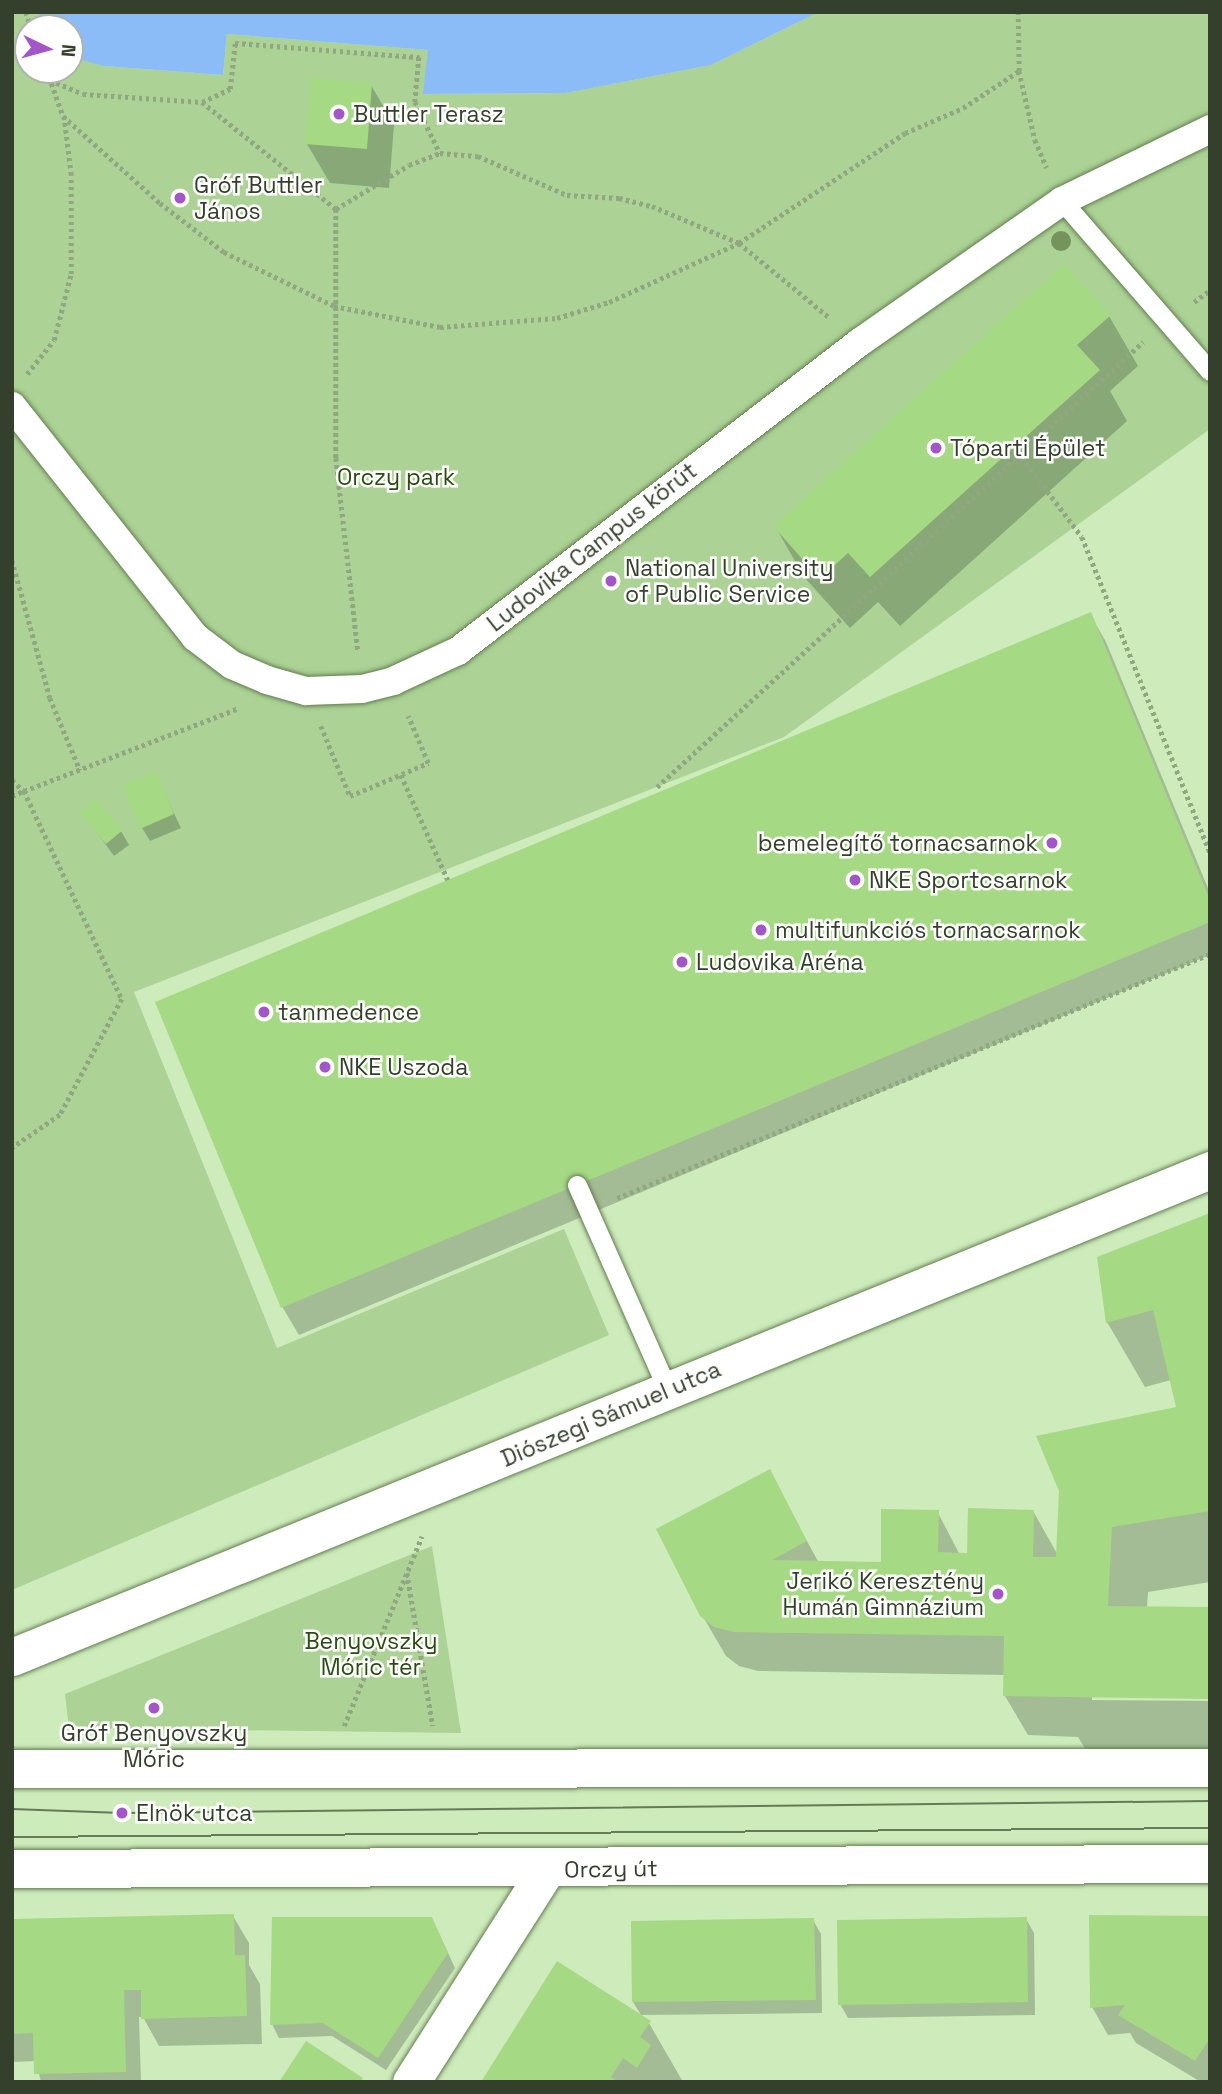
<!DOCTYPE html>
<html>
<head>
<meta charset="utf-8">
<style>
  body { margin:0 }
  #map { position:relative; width:1222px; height:2094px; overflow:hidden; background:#ceebbb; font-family:"Space Grotesk",sans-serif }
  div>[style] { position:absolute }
  .green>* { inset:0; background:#acd295 }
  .water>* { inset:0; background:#8bbcf7 }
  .shadow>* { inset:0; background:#0003 }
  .building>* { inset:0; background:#a5d984 }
  .path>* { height:4.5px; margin-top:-2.25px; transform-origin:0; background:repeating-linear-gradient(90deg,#91a782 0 3.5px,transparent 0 7px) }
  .roads { filter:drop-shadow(0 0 2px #627d51) drop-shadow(0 0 2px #627d51) }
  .service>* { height:19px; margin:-9.5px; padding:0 9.5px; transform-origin:9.5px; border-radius:9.5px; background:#fff }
  .pedestrian>* { height:28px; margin:-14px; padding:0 14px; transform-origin:14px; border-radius:14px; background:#fff }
  .minor>* { height:37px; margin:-18.5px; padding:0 18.5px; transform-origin:18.5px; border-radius:18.5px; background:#fff }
  .tertiary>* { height:38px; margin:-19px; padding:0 19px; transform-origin:19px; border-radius:19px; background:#fff }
  .tram>* { height:2px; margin:-1px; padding:0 1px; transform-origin:1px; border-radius:1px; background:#67785b }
  .trees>* { width:20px; height:20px; margin:-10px; border-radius:50%; background:#74935d }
  .dots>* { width:19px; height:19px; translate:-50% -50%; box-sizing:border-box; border:4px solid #fff; border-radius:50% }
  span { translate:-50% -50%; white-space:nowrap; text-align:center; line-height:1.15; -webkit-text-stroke:5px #fff; paint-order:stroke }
  .poi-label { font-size:23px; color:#34402c }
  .left { translate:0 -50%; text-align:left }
  .right { translate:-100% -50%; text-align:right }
  .park-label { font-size:23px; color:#2b4b10 }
  .street-label { font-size:23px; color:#34402c }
  .frame { position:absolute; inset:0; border:14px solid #34402c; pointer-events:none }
  .north { position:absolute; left:14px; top:14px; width:70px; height:70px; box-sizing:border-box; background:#fff; border:2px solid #aeb3ab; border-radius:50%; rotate:95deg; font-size:19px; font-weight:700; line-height:28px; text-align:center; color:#34402c }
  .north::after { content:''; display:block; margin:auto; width:24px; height:32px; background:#a356c7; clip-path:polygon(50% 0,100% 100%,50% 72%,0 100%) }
</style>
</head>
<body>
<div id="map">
  <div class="green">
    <i style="clip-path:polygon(12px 12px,38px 12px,45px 28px,28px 28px,28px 70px,70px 70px,70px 54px,103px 66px,223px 75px,227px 34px,429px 50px,424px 94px,566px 93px,711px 65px,819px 12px,1210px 12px,1210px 429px,784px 737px,134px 992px,277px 1348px,564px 1229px,609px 1335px,12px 1590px)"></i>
    <i style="clip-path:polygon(432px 1546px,461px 1733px,69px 1728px,65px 1694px)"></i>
  </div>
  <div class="water">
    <i style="clip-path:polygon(38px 12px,819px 12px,711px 65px,566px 93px,423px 94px,428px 50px,227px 34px,223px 75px,103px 66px,75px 58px,70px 54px,70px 28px,45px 28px)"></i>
  </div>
  <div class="shadow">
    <i style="clip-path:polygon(371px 85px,394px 125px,389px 188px,330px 183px,307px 144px)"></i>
    <i style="clip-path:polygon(1109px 316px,1138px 366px,1110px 391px,1127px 421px,900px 626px,878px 602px,850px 628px,804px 577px,775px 526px)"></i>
    <i style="clip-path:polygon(1090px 614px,1106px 642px,1210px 893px,1210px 955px,299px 1335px,283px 1308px,157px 1003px)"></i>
    <i style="clip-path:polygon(155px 773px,181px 828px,150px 841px,142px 828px)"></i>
    <i style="clip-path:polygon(82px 812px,121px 831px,129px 845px,114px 856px)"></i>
    <i style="clip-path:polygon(1210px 1215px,1210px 1582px,1148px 1592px,1147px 1608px,1092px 1696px,1092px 1700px,1210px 1701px,1210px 1763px,1093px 1762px,1078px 1737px,1028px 1735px,1005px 1696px,1005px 1675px,758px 1671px,739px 1666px,726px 1656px,702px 1615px,769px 1472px,819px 1563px,882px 1564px,937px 1511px,960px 1555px,968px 1555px,1033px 1511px,1059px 1557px,1178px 1409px,1171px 1380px,1145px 1387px,1107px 1322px)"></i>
    <i style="clip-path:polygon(233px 1916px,249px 1943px,249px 1965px,260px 1984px,262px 2044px,159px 2046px,143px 2017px,139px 2017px,141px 2082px,41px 2082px,36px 2061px,12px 2062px,12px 1921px)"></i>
    <i style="clip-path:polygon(1210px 1917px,1210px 2082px,1201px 2082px,1136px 2043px,1130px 2033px,1108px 2035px,1092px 2007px)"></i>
    <i style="clip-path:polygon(1026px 1919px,1034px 1933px,1035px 2015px,848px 2018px,840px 2004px)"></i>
    <i style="clip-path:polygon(813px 1920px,821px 1934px,822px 2013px,641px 2015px,633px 2002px)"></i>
    <i style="clip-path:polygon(439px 1933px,455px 1968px,386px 2070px,332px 2036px,279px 2038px,272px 2024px)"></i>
    <i style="clip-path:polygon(649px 2023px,683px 2082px,483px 2082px)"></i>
  </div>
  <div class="building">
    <i style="clip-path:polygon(311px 78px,372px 83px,367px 149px,305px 144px)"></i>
    <i style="clip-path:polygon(1064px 263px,1111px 315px,1077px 345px,1100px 370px,870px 577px,848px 553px,820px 579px,773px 526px)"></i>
    <i style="clip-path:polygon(1091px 612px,1210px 900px,1210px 922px,281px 1308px,155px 1002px)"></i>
    <i style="clip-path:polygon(156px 771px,174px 814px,140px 829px,122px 785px)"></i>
    <i style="clip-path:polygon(96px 798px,123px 830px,106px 844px,79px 812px)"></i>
    <i style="clip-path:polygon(1210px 1213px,1210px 1511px,1112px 1527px,1108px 1606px,1210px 1607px,1210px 1699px,1003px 1696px,1004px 1636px,734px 1632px,714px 1627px,700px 1616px,656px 1529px,770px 1469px,807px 1541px,772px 1560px,881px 1562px,881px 1509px,939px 1510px,938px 1552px,967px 1553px,968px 1508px,1034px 1510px,1033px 1557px,1056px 1557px,1059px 1491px,1036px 1436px,1176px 1407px,1153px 1310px,1106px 1323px,1097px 1257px)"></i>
    <i style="clip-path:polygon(234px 1914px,235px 1955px,245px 1955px,247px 2016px,141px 2019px,141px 1990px,124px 1990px,126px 2072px,34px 2074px,33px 2033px,12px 2034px,12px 1919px)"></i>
    <i style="clip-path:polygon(1089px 1915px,1210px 1916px,1210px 2038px,1195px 2061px,1118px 2015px,1125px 2005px,1090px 2008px)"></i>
    <i style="clip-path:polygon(272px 1917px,432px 1917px,448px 1953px,378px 2058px,323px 2023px,270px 2025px)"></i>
    <i style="clip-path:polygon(1027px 1917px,1028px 2002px,838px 2005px,837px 1920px)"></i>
    <i style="clip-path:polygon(814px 1918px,816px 2000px,632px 2002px,631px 1921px)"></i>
    <i style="clip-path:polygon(557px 1961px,651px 2021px,640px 2037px,651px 2045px,637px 2068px,623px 2058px,611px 2077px,618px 2082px,481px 2082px)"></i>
    <i style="clip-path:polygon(306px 2041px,363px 2078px,360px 2082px,279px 2082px)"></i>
  </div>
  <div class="path">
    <i style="left:26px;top:12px;width:17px;rotate:73deg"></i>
    <i style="left:47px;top:70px;width:49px;rotate:70.8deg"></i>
    <i style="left:63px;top:116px;width:130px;rotate:41.9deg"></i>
    <i style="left:160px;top:203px;width:81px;rotate:37.4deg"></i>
    <i style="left:224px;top:252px;width:123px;rotate:26.1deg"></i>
    <i style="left:334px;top:306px;width:108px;rotate:11.2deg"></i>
    <i style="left:440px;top:327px;width:117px;rotate:-4.4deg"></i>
    <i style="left:557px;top:318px;width:54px;rotate:-17.1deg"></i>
    <i style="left:609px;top:302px;width:143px;rotate:-24.4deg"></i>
    <i style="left:739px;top:243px;width:118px;rotate:39.5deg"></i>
    <i style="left:1019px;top:71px;width:71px;rotate:76.9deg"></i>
    <i style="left:1035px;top:140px;width:30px;rotate:67deg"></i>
    <i style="left:50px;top:80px;width:36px;rotate:23deg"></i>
    <i style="left:83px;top:94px;width:119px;rotate:3.8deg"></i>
    <i style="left:202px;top:102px;width:171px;rotate:38.6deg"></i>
    <i style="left:336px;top:209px;width:85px;rotate:-31.1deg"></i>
    <i style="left:409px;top:165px;width:33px;rotate:-21deg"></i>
    <i style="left:440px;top:153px;width:38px;rotate:5deg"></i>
    <i style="left:478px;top:156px;width:97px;rotate:23.7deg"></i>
    <i style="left:567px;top:195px;width:52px;rotate:3.3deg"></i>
    <i style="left:619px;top:198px;width:34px;rotate:14deg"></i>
    <i style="left:652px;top:206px;width:95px;rotate:23deg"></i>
    <i style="left:739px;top:243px;width:199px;rotate:-33.5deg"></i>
    <i style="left:905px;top:133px;width:63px;rotate:-23.3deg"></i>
    <i style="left:963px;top:108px;width:67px;rotate:-33.5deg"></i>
    <i style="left:1019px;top:71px;width:59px;rotate:-91deg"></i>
    <i style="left:202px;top:102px;width:31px;rotate:-25deg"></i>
    <i style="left:230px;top:89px;width:46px;rotate:-83.8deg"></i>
    <i style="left:235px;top:43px;width:185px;rotate:4.4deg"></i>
    <i style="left:419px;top:57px;width:45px;rotate:95.1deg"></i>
    <i style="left:415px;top:102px;width:57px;rotate:63.9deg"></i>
    <i style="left:336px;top:209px;width:249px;rotate:90deg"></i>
    <i style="left:336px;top:458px;width:194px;rotate:83.5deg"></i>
    <i style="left:1194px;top:302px;width:20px;rotate:-37deg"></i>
    <i style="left:27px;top:374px;width:43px;rotate:-51.5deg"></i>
    <i style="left:54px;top:340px;width:68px;rotate:-75.6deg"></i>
    <i style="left:71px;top:274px;width:99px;rotate:-90deg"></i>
    <i style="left:71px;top:175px;width:57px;rotate:-97deg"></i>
    <i style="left:1018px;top:452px;width:106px;rotate:53deg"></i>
    <i style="left:1082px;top:537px;width:341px;rotate:67.9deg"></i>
    <i style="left:12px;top:560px;width:143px;rotate:74.6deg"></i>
    <i style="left:50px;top:698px;width:78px;rotate:67.4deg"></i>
    <i style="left:321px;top:726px;width:76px;rotate:67.5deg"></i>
    <i style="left:350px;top:796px;width:85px;rotate:-22.9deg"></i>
    <i style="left:428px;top:763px;width:51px;rotate:-113.1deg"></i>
    <i style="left:401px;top:775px;width:115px;rotate:65.9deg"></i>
    <i style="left:12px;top:780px;width:16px;rotate:43deg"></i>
    <i style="left:24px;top:791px;width:228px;rotate:-21.1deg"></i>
    <i style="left:657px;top:787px;width:659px;rotate:-42.48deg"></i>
    <i style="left:12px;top:796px;width:13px;rotate:-23deg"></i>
    <i style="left:24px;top:791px;width:230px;rotate:64.8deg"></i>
    <i style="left:122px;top:999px;width:132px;rotate:118.1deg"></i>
    <i style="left:60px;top:1115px;width:58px;rotate:145.5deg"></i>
    <i style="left:617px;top:1198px;width:641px;rotate:-22.37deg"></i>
    <i style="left:407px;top:1573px;width:155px;rotate:80.4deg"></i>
    <i style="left:344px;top:1726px;width:205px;rotate:-67.7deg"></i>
  </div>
  <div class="roads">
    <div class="service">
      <i style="left:1062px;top:201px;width:225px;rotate:49deg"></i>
      <i style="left:577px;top:1185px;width:224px;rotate:66.1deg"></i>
    </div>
    <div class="pedestrian">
      <i style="left:12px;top:406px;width:295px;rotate:51.6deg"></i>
      <i style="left:195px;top:637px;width:46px;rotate:37.1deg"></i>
      <i style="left:232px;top:665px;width:38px;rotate:23deg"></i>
      <i style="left:267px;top:680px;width:41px;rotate:15.8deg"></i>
      <i style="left:306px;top:691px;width:56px;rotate:-2deg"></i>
      <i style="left:362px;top:689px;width:32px;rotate:-14deg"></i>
      <i style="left:393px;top:681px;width:72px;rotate:-24.8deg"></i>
      <i style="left:458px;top:651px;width:507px;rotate:-37.55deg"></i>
      <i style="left:860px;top:342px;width:246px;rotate:-34.9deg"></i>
      <i style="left:1062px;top:201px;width:165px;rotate:-25.9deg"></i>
    </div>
    <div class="minor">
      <i style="left:12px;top:1657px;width:1293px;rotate:-22.12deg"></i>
      <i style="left:411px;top:2082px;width:251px;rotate:-57.5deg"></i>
    </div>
    <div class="tertiary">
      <i style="left:12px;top:1769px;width:1198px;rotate:-0.05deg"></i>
      <i style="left:12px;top:1869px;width:1198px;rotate:-0.24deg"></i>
    </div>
  </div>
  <div class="tram">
    <i style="left:12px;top:1809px;width:110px;rotate:2.1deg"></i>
    <i style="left:122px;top:1813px;width:1088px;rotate:-0.63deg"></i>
    <i style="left:12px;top:1837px;width:1198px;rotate:-0.43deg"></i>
  </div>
  <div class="trees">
    <i style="left:1061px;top:241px"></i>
  </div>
  <div class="dots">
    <i style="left:339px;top:114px;background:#a356c7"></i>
    <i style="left:180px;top:198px;background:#a356c7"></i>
    <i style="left:936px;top:448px;background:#a356c7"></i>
    <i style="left:611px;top:581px;background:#a356c7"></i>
    <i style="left:1052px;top:843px;background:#a356c7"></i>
    <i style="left:855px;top:880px;background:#a356c7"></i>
    <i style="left:761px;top:930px;background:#a356c7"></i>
    <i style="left:682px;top:962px;background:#a356c7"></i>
    <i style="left:264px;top:1012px;background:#a356c7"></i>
    <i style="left:325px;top:1067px;background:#a356c7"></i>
    <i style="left:998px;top:1594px;background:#a356c7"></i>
    <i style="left:154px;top:1708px;background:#a356c7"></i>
    <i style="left:122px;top:1813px;background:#a356c7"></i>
  </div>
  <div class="poi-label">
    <span class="left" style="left:353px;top:114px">Buttler Terasz</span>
    <span class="left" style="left:194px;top:198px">Gróf Buttler<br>János</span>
    <span class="left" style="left:950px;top:448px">Tóparti Épület</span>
    <span class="left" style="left:625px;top:581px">National University<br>of Public Service</span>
    <span class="right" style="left:1038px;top:843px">bemelegítő tornacsarnok</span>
    <span class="left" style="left:869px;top:880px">NKE Sportcsarnok</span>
    <span class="left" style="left:775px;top:930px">multifunkciós tornacsarnok</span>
    <span class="left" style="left:696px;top:962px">Ludovika Aréna</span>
    <span class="left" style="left:278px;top:1012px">tanmedence</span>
    <span class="left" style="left:339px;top:1067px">NKE Uszoda</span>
    <span class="right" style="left:984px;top:1594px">Jerikó Keresztény<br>Humán Gimnázium</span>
    <span style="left:154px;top:1746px">Gróf Benyovszky<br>Móric</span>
    <span class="left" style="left:136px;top:1813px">Elnök utca</span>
  </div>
  <div class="park-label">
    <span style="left:396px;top:477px">Orczy park</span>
    <span style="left:371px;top:1654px">Benyovszky<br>Móric tér</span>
  </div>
  <div class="street-label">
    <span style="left:592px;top:547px;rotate:-38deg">Ludovika Campus körút</span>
    <span style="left:611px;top:1414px;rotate:-23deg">Diószegi Sámuel utca</span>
    <span style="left:611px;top:1869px;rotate:-1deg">Orczy út</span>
  </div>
  <div class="frame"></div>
  <div class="north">N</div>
</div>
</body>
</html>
